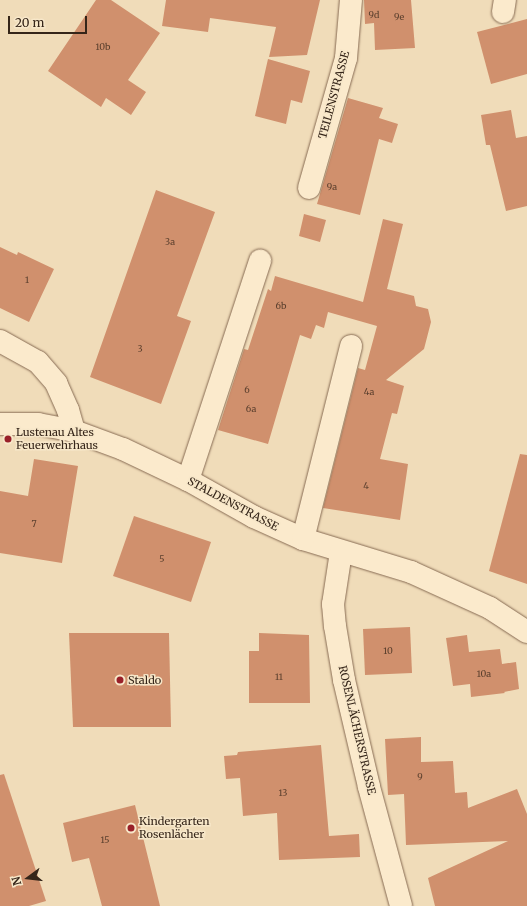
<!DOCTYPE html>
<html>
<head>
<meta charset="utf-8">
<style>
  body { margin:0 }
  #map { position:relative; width:527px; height:906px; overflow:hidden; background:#f0dcb9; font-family:Merriweather,serif }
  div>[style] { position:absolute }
  .building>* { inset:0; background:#d0906d }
  .roads { filter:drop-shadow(0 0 1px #876b53) drop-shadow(0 0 1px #876b53) }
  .minor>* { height:22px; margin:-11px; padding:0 11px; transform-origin:11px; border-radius:11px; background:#fbeacc }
  .dots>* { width:11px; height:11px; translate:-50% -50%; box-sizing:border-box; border:2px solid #f7e7c9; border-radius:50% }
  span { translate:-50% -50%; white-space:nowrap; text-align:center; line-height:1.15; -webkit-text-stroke:3px #f7e7c9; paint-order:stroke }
  .number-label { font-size:9px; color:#5c402e }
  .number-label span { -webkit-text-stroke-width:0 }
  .street-label { font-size:11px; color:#352519 }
  .poi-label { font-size:11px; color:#352519 }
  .left { translate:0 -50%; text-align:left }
  .north { position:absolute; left:8px; top:858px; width:40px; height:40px; -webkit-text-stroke:3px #f7e7c9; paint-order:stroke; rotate:255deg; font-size:11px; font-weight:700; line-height:16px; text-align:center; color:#352519 }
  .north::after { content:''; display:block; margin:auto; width:14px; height:18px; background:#352519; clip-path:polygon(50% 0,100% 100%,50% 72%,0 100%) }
  .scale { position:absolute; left:8px; top:16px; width:79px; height:18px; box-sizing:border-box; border:2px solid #352519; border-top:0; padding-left:5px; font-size:12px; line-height:14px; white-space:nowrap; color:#352519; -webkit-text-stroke:3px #f7e7c9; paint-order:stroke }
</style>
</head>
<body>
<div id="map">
  <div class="building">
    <i style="clip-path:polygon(96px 0,111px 0,160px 33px,128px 80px,146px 92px,131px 115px,106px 98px,101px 107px,48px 71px)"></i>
    <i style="clip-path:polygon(166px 0,320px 0,307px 55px,269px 57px,276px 27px,210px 18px,208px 32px,162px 26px)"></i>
    <i style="clip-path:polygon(364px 0,411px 0,415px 48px,375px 50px,374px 23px,365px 24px)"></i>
    <i style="clip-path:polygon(527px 19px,527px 74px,491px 84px,477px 32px)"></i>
    <i style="clip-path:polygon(268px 59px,310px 71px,302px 103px,291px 100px,286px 124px,255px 116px)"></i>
    <i style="clip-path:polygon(348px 98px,383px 108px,379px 118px,398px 124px,392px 143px,379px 139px,360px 215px,317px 204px)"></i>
    <i style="clip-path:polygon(511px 110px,516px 138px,527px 136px,527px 206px,506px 211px,490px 145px,486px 145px,481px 115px)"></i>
    <i style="clip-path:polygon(156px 190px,215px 212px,177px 316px,191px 321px,161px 404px,90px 377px)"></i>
    <i style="clip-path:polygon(304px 214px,326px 220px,320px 242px,299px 236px)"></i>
    <i style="clip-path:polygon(383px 219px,403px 224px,387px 289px,414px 296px,416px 306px,428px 309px,431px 322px,424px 349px,386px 380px,404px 386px,397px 414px,392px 413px,380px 459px,408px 464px,400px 520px,323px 508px,358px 368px,365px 370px,377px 326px,328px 312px,324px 328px,316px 325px,311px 339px,300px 335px,268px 444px,218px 430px,244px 349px,248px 350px,268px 289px,271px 291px,275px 276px,363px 302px)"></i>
    <i style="clip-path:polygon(0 247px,17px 255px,18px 252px,54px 269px,29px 322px,0 308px)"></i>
    <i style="clip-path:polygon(520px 454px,527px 455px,527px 584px,489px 571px)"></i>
    <i style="clip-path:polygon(34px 459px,78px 466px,62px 563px,0 553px,0 491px,28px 496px)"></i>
    <i style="clip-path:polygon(134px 516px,211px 542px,191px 602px,113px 576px)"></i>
    <i style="clip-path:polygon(410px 627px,412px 673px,365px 675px,363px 629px)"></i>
    <i style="clip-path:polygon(69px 633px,169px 633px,171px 727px,73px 727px)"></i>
    <i style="clip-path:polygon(259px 633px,309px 635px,310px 703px,249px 703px,249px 651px,259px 651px)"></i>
    <i style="clip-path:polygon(467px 635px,469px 652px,500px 649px,502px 664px,516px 662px,519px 689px,504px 692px,505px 693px,471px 697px,470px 684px,453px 686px,446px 638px)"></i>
    <i style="clip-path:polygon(421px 737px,421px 762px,453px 761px,455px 793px,467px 792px,468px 808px,517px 789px,527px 814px,527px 906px,435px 906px,428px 878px,508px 841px,406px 845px,404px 794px,388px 795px,385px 739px)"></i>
    <i style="clip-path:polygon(321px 745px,329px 836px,359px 834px,360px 857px,279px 860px,277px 813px,243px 816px,240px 778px,226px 779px,224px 756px,237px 755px,238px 752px)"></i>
    <i style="clip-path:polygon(4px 774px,46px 901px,29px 906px,0 906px,0 775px)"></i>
    <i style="clip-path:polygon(135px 805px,160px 906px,102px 906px,89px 858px,72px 862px,63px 823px)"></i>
  </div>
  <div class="roads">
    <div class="minor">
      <i style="left:503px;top:12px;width:12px;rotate:-81deg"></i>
      <i style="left:309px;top:188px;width:135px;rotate:-74.1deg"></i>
      <i style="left:346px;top:58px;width:58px;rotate:-85.1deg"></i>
      <i style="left:0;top:341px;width:43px;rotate:28.9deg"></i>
      <i style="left:38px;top:362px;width:28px;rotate:49deg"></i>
      <i style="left:56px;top:383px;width:30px;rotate:66deg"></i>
      <i style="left:68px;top:410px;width:22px;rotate:74deg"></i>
      <i style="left:0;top:424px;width:38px"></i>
      <i style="left:38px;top:424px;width:37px;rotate:11deg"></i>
      <i style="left:74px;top:431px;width:52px;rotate:20.2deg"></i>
      <i style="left:123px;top:449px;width:72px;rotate:25.5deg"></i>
      <i style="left:188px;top:480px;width:76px;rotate:29.3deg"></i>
      <i style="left:254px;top:517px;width:54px;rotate:24.2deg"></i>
      <i style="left:303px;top:539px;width:113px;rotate:17deg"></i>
      <i style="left:411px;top:572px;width:87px;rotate:24.5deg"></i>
      <i style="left:490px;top:608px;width:44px;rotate:33deg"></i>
      <i style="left:188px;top:480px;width:231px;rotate:-71.8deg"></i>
      <i style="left:303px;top:539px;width:199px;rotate:-76deg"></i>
      <i style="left:341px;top:552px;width:53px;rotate:98.7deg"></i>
      <i style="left:333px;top:604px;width:22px;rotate:85deg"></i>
      <i style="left:335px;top:626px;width:55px;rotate:80.5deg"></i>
      <i style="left:344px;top:680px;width:110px;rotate:76.8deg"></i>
      <i style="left:369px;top:787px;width:123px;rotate:74.9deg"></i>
    </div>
  </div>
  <div class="dots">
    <i style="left:8px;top:439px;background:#992029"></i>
    <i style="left:120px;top:680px;background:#992029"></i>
    <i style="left:131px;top:828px;background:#992029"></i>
  </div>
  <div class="number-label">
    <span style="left:374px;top:15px">9d</span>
    <span style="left:399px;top:17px">9e</span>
    <span style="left:103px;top:47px">10b</span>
    <span style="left:332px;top:187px">9a</span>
    <span style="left:170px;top:242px">3a</span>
    <span style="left:27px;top:280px">1</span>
    <span style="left:281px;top:306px">6b</span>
    <span style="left:140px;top:349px">3</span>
    <span style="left:247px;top:390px">6</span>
    <span style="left:369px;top:392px">4a</span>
    <span style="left:251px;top:409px">6a</span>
    <span style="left:366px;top:486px">4</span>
    <span style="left:34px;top:524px">7</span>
    <span style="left:162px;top:559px">5</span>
    <span style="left:388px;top:651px">10</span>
    <span style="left:484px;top:674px">10a</span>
    <span style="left:279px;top:677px">11</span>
    <span style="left:420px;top:777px">9</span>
    <span style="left:283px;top:793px">13</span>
    <span style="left:105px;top:840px">15</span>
  </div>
  <div class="street-label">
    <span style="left:334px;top:95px;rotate:-75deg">TEILENSTRASSE</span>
    <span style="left:233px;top:504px;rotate:28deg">STALDENSTRASSE</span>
    <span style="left:357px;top:730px;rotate:77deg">ROSENLÄCHERSTRASSE</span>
  </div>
  <div class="poi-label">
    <span class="left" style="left:16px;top:439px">Lustenau Altes<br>Feuerwehrhaus</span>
    <span class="left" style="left:128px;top:680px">Staldo</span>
    <span class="left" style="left:139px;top:828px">Kindergarten<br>Rosenlächer</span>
  </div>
  <div class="north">N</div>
  <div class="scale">20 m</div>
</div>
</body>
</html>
